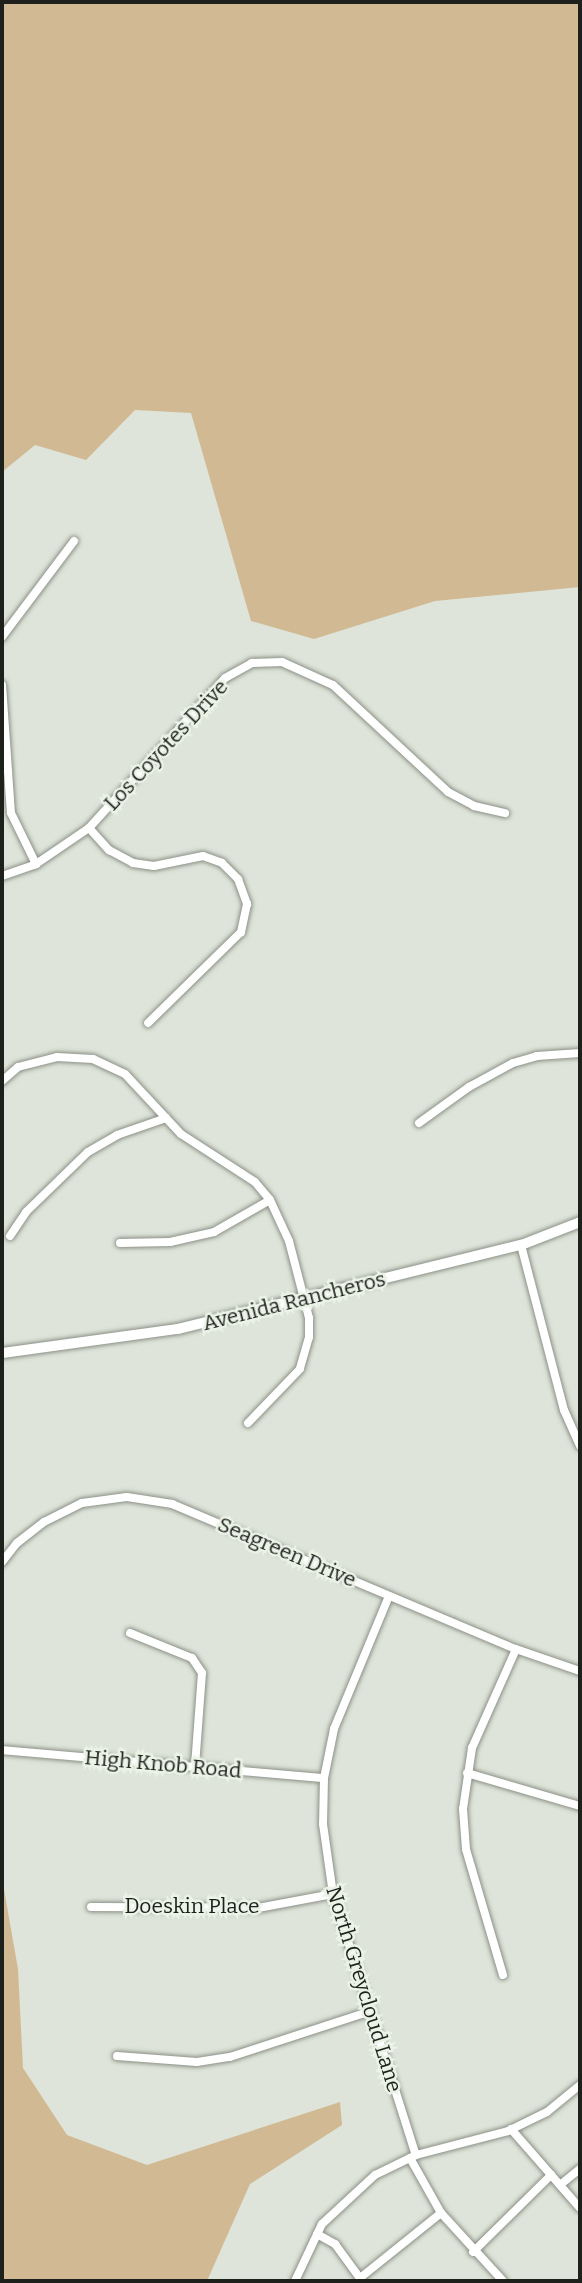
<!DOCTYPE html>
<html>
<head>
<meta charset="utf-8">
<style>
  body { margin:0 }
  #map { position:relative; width:582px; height:2283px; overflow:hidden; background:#dee4d9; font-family:Bitter,serif }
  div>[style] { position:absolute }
  .green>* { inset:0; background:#d0b993 }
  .roads { filter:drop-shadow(0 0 2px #8c9187) drop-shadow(0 0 2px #8c9187) }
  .minor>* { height:8px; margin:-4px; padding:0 4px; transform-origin:4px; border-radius:4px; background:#fff }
  .secondary>* { height:10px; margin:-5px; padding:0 5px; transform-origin:5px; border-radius:5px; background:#fff }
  span { translate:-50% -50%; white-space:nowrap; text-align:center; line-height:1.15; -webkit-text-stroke:5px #ebf2e6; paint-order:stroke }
  .street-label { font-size:21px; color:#1e201c }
  .frame { position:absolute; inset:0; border:4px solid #1e201c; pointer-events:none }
</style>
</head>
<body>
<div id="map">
  <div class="green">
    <i style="clip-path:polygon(2px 2px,580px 2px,580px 587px,435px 601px,314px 639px,251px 621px,191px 413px,135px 410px,86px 460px,35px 445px,2px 472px)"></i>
    <i style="clip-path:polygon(2px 1878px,18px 1969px,23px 2068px,67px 2135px,147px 2165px,340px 2102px,342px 2125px,250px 2184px,207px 2281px,2px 2281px)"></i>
  </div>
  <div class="roads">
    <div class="minor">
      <i style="left:2px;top:637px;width:120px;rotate:-53.1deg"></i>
      <i style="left:2px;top:685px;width:128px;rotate:86deg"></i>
      <i style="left:11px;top:813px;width:57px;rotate:63.9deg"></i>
      <i style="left:89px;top:828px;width:30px;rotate:48deg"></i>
      <i style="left:109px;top:850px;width:27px;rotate:28deg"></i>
      <i style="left:133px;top:863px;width:21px;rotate:8deg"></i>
      <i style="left:154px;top:866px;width:50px;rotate:-11.5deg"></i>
      <i style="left:203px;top:856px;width:20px;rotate:20deg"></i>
      <i style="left:222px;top:863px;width:23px;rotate:45deg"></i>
      <i style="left:238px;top:879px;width:27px;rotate:70deg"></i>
      <i style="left:247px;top:904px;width:29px;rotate:102deg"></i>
      <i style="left:241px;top:932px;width:130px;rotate:135.6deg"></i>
      <i style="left:2px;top:876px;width:36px;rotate:-19deg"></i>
      <i style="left:36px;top:864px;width:64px;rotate:-34.2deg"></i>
      <i style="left:89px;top:828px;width:202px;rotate:-47.8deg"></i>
      <i style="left:225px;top:678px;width:31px;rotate:-29deg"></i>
      <i style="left:252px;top:663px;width:30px;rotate:-2deg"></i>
      <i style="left:282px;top:662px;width:56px;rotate:24.3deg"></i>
      <i style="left:333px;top:685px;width:157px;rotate:42.9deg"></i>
      <i style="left:448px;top:792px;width:30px;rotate:28deg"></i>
      <i style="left:474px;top:806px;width:32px;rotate:13deg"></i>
      <i style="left:2px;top:1081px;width:21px;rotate:-41deg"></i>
      <i style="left:18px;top:1067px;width:40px;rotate:-14.4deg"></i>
      <i style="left:57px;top:1057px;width:36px;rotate:3deg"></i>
      <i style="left:93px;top:1059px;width:35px;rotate:25deg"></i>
      <i style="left:125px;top:1074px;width:82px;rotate:47deg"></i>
      <i style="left:181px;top:1134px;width:88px;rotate:33deg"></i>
      <i style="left:255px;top:1182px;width:23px;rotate:50deg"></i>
      <i style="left:270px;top:1200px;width:45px;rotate:65.1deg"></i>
      <i style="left:289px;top:1241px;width:80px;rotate:75.4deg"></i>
      <i style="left:309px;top:1318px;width:19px;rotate:90deg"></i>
      <i style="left:309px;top:1337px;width:33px;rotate:106deg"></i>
      <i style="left:300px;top:1369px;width:75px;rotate:133.9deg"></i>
      <i style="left:419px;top:1123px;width:62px;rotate:-35.8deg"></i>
      <i style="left:469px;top:1087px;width:50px;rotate:-28.6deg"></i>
      <i style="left:513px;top:1063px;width:25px;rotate:-16deg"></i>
      <i style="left:537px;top:1056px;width:43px;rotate:-4deg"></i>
      <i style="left:10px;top:1236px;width:29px;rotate:-56deg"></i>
      <i style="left:26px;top:1212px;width:86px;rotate:-44.1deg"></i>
      <i style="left:88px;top:1152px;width:34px;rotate:-30deg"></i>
      <i style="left:117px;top:1135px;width:52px;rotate:-19.1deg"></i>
      <i style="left:120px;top:1243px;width:50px;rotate:-1.1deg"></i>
      <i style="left:170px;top:1242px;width:45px;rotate:-12.8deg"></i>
      <i style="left:214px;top:1232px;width:64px;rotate:-29.7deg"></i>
      <i style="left:521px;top:1245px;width:171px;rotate:75.4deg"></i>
      <i style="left:564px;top:1410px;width:39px;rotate:66deg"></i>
      <i style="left:2px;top:1562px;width:24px;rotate:-52deg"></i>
      <i style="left:17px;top:1543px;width:34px;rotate:-38deg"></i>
      <i style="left:44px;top:1522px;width:42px;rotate:-26.6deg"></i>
      <i style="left:82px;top:1503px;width:45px;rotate:-7.6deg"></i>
      <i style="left:127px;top:1497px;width:46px;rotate:8.8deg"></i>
      <i style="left:172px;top:1504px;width:373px;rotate:22.9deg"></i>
      <i style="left:516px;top:1649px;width:68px;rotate:19deg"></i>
      <i style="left:389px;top:1596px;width:144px;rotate:112.5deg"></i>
      <i style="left:334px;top:1729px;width:50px;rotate:101.5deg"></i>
      <i style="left:324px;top:1778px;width:46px;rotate:91.2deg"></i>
      <i style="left:323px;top:1824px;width:71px;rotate:81.9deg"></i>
      <i style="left:333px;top:1894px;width:274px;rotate:72.4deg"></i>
      <i style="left:130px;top:1633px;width:67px;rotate:22deg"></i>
      <i style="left:192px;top:1658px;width:18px;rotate:56deg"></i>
      <i style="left:202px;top:1673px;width:93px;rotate:94.3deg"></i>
      <i style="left:2px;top:1750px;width:323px;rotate:5deg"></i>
      <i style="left:467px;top:1773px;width:118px;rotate:16.3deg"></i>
      <i style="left:91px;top:1907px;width:167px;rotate:0.3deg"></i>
      <i style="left:258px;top:1908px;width:76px;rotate:-10.6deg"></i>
      <i style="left:503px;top:1975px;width:131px;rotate:-106.4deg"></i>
      <i style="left:466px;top:1849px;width:40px;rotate:-94.3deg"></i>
      <i style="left:463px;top:1809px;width:62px;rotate:-81.6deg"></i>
      <i style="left:472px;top:1748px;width:108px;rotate:-66deg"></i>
      <i style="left:117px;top:2056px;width:80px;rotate:4.3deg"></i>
      <i style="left:197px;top:2062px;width:33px;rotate:-9deg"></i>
      <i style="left:230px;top:2057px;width:145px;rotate:-18.1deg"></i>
      <i style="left:511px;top:2129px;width:105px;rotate:48.9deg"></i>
      <i style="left:410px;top:2158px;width:63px;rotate:60.6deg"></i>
      <i style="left:441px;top:2213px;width:92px;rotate:47.6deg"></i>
      <i style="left:560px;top:2185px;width:26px;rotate:-39deg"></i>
      <i style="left:317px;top:2234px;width:21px;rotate:29deg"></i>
      <i style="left:335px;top:2244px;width:46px;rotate:53.9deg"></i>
      <i style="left:473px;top:2252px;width:110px;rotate:-44.6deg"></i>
      <i style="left:360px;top:2278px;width:104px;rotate:-38.7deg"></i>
      <i style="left:295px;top:2281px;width:63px;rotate:-64.7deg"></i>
      <i style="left:322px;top:2224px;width:72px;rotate:-42.8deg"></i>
      <i style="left:375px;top:2175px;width:46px;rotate:-26deg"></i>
      <i style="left:416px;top:2155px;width:95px;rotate:-14.6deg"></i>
      <i style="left:508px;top:2131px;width:43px;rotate:-26deg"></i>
      <i style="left:547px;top:2112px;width:43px;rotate:-39.3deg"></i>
    </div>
    <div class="secondary">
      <i style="left:2px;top:1353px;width:178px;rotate:-7.8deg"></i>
      <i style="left:178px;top:1329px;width:353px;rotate:-13.8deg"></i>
      <i style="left:521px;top:1245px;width:63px;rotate:-21.3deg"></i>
    </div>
  </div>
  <div class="street-label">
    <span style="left:166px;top:745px;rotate:-47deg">Los Coyotes Drive</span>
    <span style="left:294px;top:1301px;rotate:-14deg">Avenida Rancheros</span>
    <span style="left:287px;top:1552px;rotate:23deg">Seagreen Drive</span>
    <span style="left:163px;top:1764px;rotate:5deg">High Knob Road</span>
    <span style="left:192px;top:1906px">Doeskin Place</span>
    <span style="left:364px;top:1989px;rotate:73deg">North Greycloud Lane</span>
  </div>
  <div class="frame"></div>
</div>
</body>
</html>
